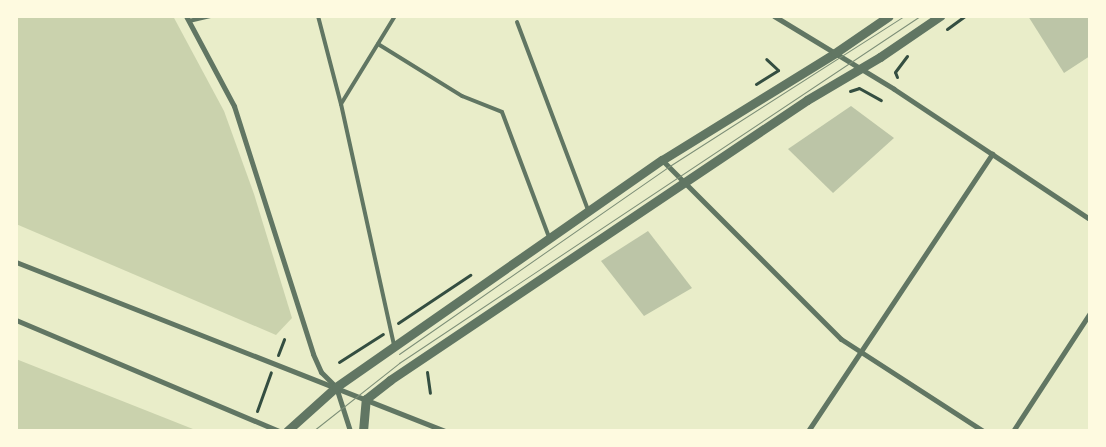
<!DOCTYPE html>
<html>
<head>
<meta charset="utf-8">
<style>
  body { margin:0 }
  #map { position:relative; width:1106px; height:447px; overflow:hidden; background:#e9edc9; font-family:"IBM Plex Sans",sans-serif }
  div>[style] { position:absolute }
  .green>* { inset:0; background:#cad2ad }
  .building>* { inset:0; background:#bcc5a7 }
  .path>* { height:3px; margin:-1.5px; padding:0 1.5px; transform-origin:1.5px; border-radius:1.5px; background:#344e41 }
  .service>* { height:4px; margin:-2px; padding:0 2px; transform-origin:2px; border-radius:2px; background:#617663 }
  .minor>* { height:5px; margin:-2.5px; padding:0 2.5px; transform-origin:2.5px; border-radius:2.5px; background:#617663 }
  .tertiary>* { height:9px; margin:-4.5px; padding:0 4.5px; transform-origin:4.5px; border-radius:4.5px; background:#617663 }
  .tram>* { height:1px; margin:-0.5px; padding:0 0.5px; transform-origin:0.5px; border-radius:0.5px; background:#7c8e77 }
  span { translate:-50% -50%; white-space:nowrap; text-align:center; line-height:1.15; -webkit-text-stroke:4px #fefae0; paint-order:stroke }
  .frame { position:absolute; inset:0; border:18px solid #fefae0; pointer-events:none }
</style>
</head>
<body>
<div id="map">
  <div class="green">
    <i style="clip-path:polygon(16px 16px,173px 16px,224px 111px,254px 194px,292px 318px,276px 335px,16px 224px)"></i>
    <i style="clip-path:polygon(16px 359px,198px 431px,16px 431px)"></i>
  </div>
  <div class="building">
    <i style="clip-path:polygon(1028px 16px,1090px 16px,1090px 56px,1064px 73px)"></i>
    <i style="clip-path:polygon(851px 106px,894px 138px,833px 193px,788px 149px)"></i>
    <i style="clip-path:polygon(648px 231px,692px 288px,644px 316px,601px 261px)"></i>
  </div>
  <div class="path">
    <i style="left:947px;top:29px;width:22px;rotate:-36deg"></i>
    <i style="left:897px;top:77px;width:5px;rotate:-112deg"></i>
    <i style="left:895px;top:72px;width:20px;rotate:-53deg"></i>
    <i style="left:756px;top:84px;width:26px;rotate:-32deg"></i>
    <i style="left:778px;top:70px;width:16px;rotate:-137deg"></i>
    <i style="left:850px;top:91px;width:9px;rotate:-18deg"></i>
    <i style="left:859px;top:88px;width:25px;rotate:29deg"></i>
    <i style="left:398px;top:323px;width:87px;rotate:-33.7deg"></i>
    <i style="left:278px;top:355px;width:17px;rotate:-69deg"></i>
    <i style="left:339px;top:362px;width:52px;rotate:-32.5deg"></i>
    <i style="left:427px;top:372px;width:21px;rotate:82deg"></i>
    <i style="left:257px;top:411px;width:41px;rotate:-70.3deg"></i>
  </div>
  <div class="service">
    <i style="left:318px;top:16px;width:91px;rotate:75.4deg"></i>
    <i style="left:341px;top:104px;width:247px;rotate:77.6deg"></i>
    <i style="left:189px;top:21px;width:22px;rotate:-13deg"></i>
    <i style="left:517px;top:22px;width:201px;rotate:69.3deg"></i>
    <i style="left:378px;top:44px;width:99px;rotate:31.8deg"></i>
    <i style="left:462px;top:96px;width:43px;rotate:21.8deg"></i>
    <i style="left:502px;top:112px;width:134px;rotate:69.4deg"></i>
    <i style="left:341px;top:104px;width:103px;rotate:-58.5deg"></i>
  </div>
  <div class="minor">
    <i style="left:186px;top:16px;width:102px;rotate:61.9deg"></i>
    <i style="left:234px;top:106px;width:260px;rotate:72.3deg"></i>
    <i style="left:313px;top:354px;width:20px;rotate:66deg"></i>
    <i style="left:321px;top:372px;width:21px;rotate:45deg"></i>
    <i style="left:336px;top:387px;width:46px;rotate:72.3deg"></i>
    <i style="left:774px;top:16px;width:140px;rotate:31.3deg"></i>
    <i style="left:894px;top:89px;width:235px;rotate:33.6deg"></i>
    <i style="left:662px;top:160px;width:253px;rotate:45deg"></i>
    <i style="left:841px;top:339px;width:169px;rotate:32.9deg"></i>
    <i style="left:16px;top:262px;width:462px;rotate:21.5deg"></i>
    <i style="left:16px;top:320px;width:285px;rotate:22.9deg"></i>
    <i style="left:808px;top:431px;width:333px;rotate:-56.4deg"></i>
    <i style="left:1013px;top:431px;width:141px;rotate:-56.9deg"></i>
  </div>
  <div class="tertiary">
    <i style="left:287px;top:431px;width:66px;rotate:-41.9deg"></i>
    <i style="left:336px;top:387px;width:397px;rotate:-34.9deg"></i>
    <i style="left:662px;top:160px;width:203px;rotate:-31.7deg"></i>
    <i style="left:835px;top:53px;width:65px;rotate:-34.4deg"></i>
    <i style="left:363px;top:431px;width:32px;rotate:-85deg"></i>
    <i style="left:366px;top:399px;width:31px;rotate:-38deg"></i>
    <i style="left:390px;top:380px;width:502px;rotate:-33.88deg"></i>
    <i style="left:807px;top:100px;width:85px;rotate:-30.5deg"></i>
    <i style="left:880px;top:57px;width:73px;rotate:-34.3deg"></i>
  </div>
  <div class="tram">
    <i style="left:399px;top:354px;width:328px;rotate:-34.8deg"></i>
    <i style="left:668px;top:167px;width:280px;rotate:-32.6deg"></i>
    <i style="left:313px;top:431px;width:110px;rotate:-38.3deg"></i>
    <i style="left:399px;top:363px;width:626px;rotate:-33.66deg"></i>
  </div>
  <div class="frame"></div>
</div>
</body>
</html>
